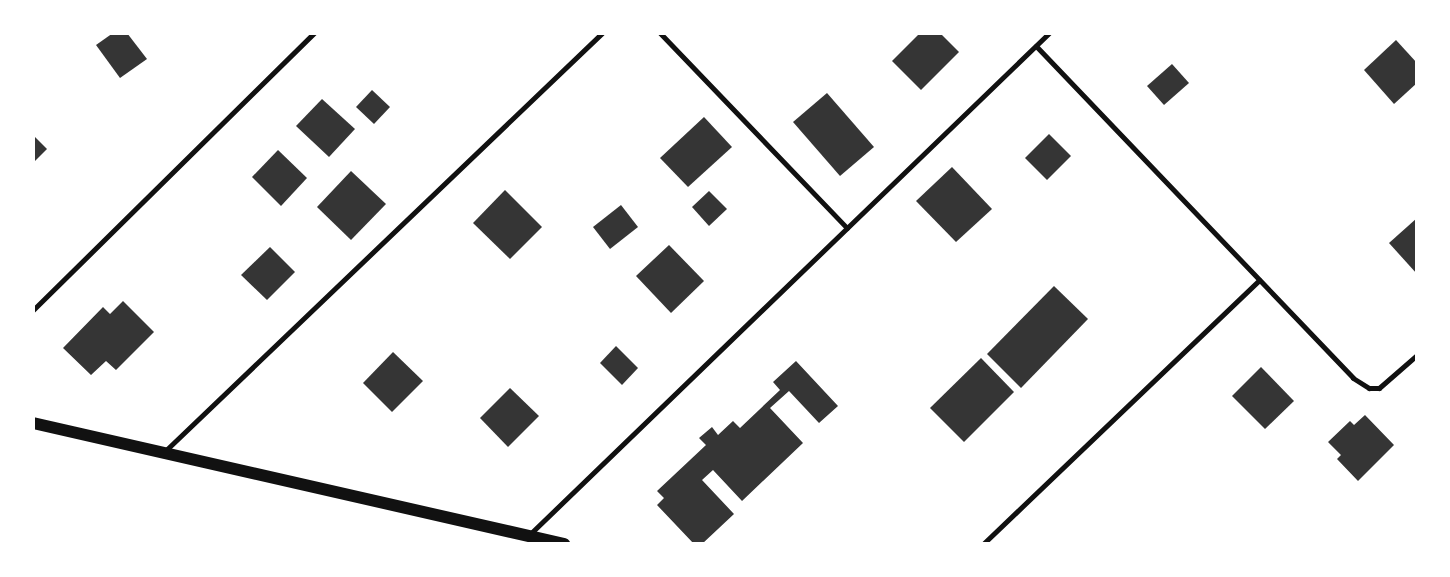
<!DOCTYPE html>
<html>
<head>
<meta charset="utf-8">
<style>
  body { margin:0 }
  #map { position:relative; width:1450px; height:577px; overflow:hidden; background:#fff; font-family:"Source Sans 3",sans-serif }
  div>[style] { position:absolute }
  .building>* { inset:0; background:#353535 }
  .service>* { height:5px; margin:-2.5px; padding:0 2.5px; transform-origin:2.5px; border-radius:2.5px; background:#111 }
  .tertiary>* { height:12px; margin:-6px; padding:0 6px; transform-origin:6px; border-radius:6px; background:#111 }
  span { translate:-50% -50%; white-space:nowrap; text-align:center; line-height:1.15; -webkit-text-stroke:5px #fff; paint-order:stroke }
  .frame { position:absolute; inset:0; border:35px solid #fff; pointer-events:none }
</style>
</head>
<body>
<div id="map">
  <div class="building">
    <i style="clip-path:polygon(113px 33px,127px 33px,147px 59px,120px 78px,96px 45px)"></i>
    <i style="clip-path:polygon(920px 33px,940px 33px,959px 52px,921px 90px,892px 61px)"></i>
    <i style="clip-path:polygon(1396px 40px,1417px 63px,1417px 83px,1394px 104px,1364px 70px)"></i>
    <i style="clip-path:polygon(1172px 64px,1189px 83px,1164px 105px,1147px 86px)"></i>
    <i style="clip-path:polygon(372px 90px,390px 107px,374px 124px,356px 107px)"></i>
    <i style="clip-path:polygon(827px 93px,874px 147px,840px 176px,793px 122px)"></i>
    <i style="clip-path:polygon(322px 99px,355px 129px,329px 157px,296px 126px)"></i>
    <i style="clip-path:polygon(704px 117px,732px 147px,688px 187px,660px 158px)"></i>
    <i style="clip-path:polygon(1049px 134px,1071px 156px,1047px 180px,1025px 158px)"></i>
    <i style="clip-path:polygon(33px 135px,47px 149px,33px 163px)"></i>
    <i style="clip-path:polygon(278px 150px,307px 178px,281px 206px,252px 177px)"></i>
    <i style="clip-path:polygon(952px 167px,992px 209px,956px 242px,916px 201px)"></i>
    <i style="clip-path:polygon(351px 171px,386px 204px,351px 240px,317px 207px)"></i>
    <i style="clip-path:polygon(505px 190px,542px 227px,510px 259px,473px 223px)"></i>
    <i style="clip-path:polygon(709px 191px,727px 209px,709px 226px,692px 207px)"></i>
    <i style="clip-path:polygon(621px 205px,638px 227px,610px 249px,593px 227px)"></i>
    <i style="clip-path:polygon(1417px 218px,1417px 274px,1389px 243px)"></i>
    <i style="clip-path:polygon(669px 245px,704px 281px,671px 313px,636px 276px)"></i>
    <i style="clip-path:polygon(270px 247px,295px 272px,267px 300px,241px 275px)"></i>
    <i style="clip-path:polygon(1054px 286px,1088px 319px,1021px 388px,987px 354px)"></i>
    <i style="clip-path:polygon(123px 301px,154px 332px,116px 370px,106px 361px,91px 375px,63px 348px,103px 307px,110px 314px)"></i>
    <i style="clip-path:polygon(616px 346px,638px 368px,622px 385px,600px 363px)"></i>
    <i style="clip-path:polygon(393px 352px,423px 381px,392px 412px,363px 383px)"></i>
    <i style="clip-path:polygon(981px 358px,1014px 392px,964px 442px,930px 408px)"></i>
    <i style="clip-path:polygon(796px 361px,838px 406px,819px 423px,789px 391px,770px 408px,803px 443px,742px 501px,713px 470px,702px 480px,734px 514px,702px 544px,694px 544px,657px 505px,664px 498px,657px 491px,706px 445px,699px 438px,712px 427px,718px 435px,733px 421px,740px 428px,780px 390px,773px 382px)"></i>
    <i style="clip-path:polygon(1261px 367px,1294px 401px,1265px 429px,1232px 396px)"></i>
    <i style="clip-path:polygon(510px 388px,539px 416px,508px 447px,480px 418px)"></i>
    <i style="clip-path:polygon(1365px 415px,1394px 445px,1358px 481px,1337px 459px,1341px 455px,1328px 442px,1350px 421px,1354px 425px)"></i>
  </div>
  <div class="service">
    <i style="left:660px;top:33px;width:270px;rotate:46.2deg"></i>
    <i style="left:1036px;top:46px;width:459px;rotate:46.3deg"></i>
    <i style="left:1353px;top:378px;width:19px;rotate:32deg"></i>
    <i style="left:1369px;top:388px;width:10px"></i>
    <i style="left:1379px;top:388px;width:50px;rotate:-41deg"></i>
    <i style="left:33px;top:310px;width:395px;rotate:-44.6deg"></i>
    <i style="left:164px;top:452px;width:606px;rotate:-43.73deg"></i>
    <i style="left:530px;top:534px;width:721px;rotate:-43.99deg"></i>
    <i style="left:983px;top:544px;width:382px;rotate:-43.7deg"></i>
  </div>
  <div class="tertiary">
    <i style="left:33px;top:423px;width:545px;rotate:12.84deg"></i>
  </div>
  <div class="frame"></div>
</div>
</body>
</html>
